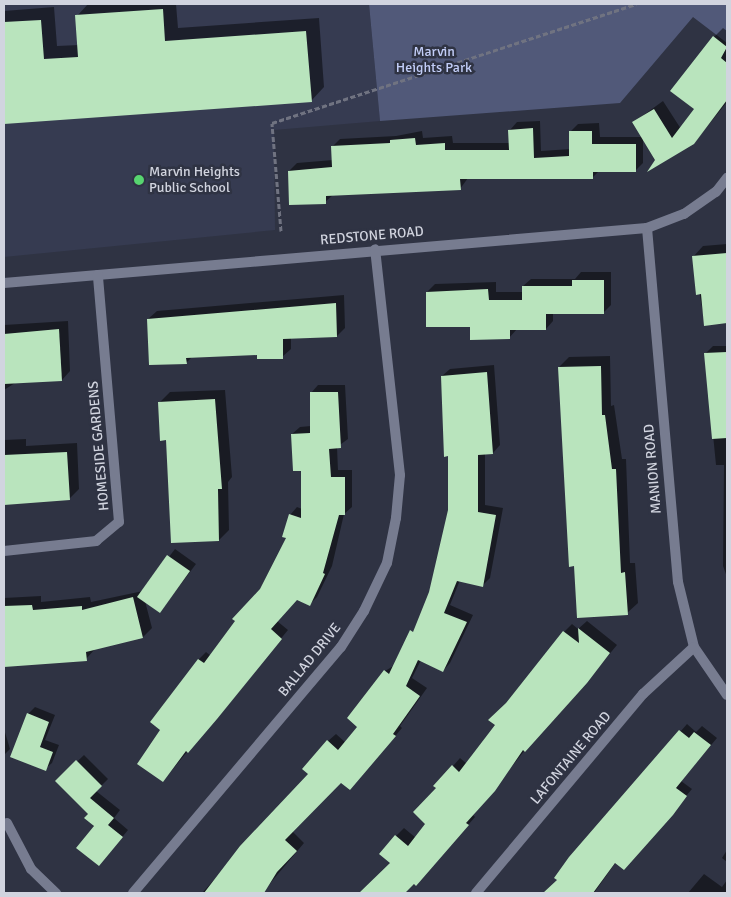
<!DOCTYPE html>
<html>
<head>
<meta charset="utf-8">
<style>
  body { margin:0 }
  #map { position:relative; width:731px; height:897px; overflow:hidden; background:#2f3343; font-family:Signika,sans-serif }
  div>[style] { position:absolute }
  .built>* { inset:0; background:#363b51 }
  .green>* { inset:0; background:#515979 }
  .shadow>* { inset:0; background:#0007 }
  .building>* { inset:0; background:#b9e4bd }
  .path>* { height:3px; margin-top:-1.5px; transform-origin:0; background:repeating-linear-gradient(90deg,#707381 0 5px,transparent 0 7.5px) }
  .street>* { height:10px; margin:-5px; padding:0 5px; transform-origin:5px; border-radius:5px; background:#777c90 }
  .dots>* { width:14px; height:14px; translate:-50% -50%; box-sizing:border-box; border:2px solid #2f3343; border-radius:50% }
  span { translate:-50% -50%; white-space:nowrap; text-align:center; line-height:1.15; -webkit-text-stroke:5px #2f3343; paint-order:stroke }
  .park-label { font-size:14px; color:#c2cdf7 }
  .poi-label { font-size:14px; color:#d1d4df }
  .left { translate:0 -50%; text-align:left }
  .street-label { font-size:14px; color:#d1d4df }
  .frame { position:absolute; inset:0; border:5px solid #d1d4df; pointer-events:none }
</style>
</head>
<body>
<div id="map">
  <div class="built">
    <i style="clip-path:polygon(4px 4px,369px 4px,380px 121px,274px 130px,275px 230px,4px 257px)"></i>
  </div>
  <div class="green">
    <i style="clip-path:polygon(369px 4px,727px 4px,727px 43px,693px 17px,620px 103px,380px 121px)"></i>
  </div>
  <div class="shadow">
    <i style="clip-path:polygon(88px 4px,176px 4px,178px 28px,319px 18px,324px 87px,311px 101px,4px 123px,4px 11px,54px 7px,57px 46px,79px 45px,77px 16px)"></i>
    <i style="clip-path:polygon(723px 28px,727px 31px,727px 102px,694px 143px,657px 160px,643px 137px,643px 163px,635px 171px,599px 171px,592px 178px,468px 178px,460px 189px,333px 195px,325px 202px,289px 171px,297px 163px,333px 160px,332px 147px,340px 139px,396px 136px,422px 131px,423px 138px,452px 136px,453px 143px,510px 143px,510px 130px,517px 122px,540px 121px,541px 151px,571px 149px,570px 132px,578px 124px,599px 123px,600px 137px,643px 137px,634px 122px,663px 101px,681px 129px,696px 109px,714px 37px)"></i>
    <i style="clip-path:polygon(727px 244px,727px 322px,705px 324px,693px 257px,703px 246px)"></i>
    <i style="clip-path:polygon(581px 272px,611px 272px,611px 305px,603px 313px,553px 313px,553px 321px,546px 329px,517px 329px,509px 338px,471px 326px,427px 292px,435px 284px,496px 282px,496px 292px,523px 292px,523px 286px,531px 279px,575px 279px)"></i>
    <i style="clip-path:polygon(344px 295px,345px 328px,337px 336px,291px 338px,291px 349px,282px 357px,259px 354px,192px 357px,186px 363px,148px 319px,157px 311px)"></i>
    <i style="clip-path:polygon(68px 321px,70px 371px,62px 380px,15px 383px,4px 390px,4px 325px)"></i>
    <i style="clip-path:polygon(713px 346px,727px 346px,727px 577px,723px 566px,724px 465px,716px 465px,705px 354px)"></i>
    <i style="clip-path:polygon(610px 356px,611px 406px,614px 405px,622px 459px,626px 459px,630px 563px,635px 563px,638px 603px,627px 613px,559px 367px,569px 357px)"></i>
    <i style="clip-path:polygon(494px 365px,500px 445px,493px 453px,485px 453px,485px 505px,503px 508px,490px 578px,482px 586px,460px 580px,450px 605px,473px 615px,450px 663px,443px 671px,421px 660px,412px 678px,427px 688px,400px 726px,402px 728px,357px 781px,341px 781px,292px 831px,304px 843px,262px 893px,202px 893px,310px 774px,328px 741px,336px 734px,346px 743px,359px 727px,385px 671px,395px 665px,417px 625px,430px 593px,450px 510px,450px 455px,442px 376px,450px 369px)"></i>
    <i style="clip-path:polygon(318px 385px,345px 385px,348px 439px,337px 447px,338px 470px,352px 470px,352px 507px,344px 514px,332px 566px,317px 597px,309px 605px,297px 599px,277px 621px,288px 630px,163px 781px,162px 730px,151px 721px,199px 659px,206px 652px,211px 656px,262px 590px,288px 537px,290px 515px,297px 507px,302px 509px,302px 470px,292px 434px,300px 427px,311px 426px,311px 393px)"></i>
    <i style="clip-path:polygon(225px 390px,232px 477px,228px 482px,229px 530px,219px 540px,167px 439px,160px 402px,170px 392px)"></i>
    <i style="clip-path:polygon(26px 439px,26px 446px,77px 443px,79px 489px,69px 499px,4px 504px,4px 440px)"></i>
    <i style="clip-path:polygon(175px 549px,196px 564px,160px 612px,145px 601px,152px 628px,143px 637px,95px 649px,86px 659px,4px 665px,4px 598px,41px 596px,41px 602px,90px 597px,91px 602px,143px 591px)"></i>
    <i style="clip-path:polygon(587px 621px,617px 645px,566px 706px,525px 750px,473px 815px,475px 817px,424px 876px,404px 893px,361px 893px,392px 863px,396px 836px,404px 828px,416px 838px,427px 824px,437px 788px,453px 766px,460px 758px,467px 764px,497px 725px,508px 702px,564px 632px,572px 624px,578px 629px)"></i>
    <i style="clip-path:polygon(35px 707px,55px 715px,45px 740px,59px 745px,52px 763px,45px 769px,28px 714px)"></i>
    <i style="clip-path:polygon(687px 724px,696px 732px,702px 726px,717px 738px,681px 781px,692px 789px,630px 862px,616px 862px,594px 893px,545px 893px,559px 880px,570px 858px)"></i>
    <i style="clip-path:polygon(4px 729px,10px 749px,4px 755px)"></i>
    <i style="clip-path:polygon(84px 755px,108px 779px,96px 791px,120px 810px,114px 818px,128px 830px,105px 858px,89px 814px,57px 781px)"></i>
    <i style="clip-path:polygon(727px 850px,727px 862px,722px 858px)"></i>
    <i style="clip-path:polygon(704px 874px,722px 887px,727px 880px,727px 893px,688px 893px)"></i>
  </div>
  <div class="building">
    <i style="clip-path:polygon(163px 9px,165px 41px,306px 31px,312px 102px,4px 124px,4px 22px,41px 20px,44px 59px,78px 57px,75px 15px)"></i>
    <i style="clip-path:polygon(713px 36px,727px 47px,721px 58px,727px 63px,727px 100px,694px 144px,647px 172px,655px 160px,632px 122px,654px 109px,672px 138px,694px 109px,670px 91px)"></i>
    <i style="clip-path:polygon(533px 128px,534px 158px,569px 156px,569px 131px,592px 131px,592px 144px,636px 144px,636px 172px,593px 172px,593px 179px,460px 179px,461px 190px,326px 196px,326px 204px,289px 205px,288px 171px,332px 167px,331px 146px,390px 143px,390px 140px,415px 138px,416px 145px,445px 143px,445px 150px,509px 150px,508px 130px)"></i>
    <i style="clip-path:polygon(727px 253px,727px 323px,704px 326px,701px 294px,696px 295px,692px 256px)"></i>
    <i style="clip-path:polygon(572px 280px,604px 280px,604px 314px,546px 314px,546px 330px,510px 330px,510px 339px,470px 340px,470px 327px,426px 327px,426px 292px,488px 289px,489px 300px,522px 300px,522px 286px,572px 286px)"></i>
    <i style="clip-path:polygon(336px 303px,337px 337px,283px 339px,283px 359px,257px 359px,257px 355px,186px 358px,187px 364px,149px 365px,147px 319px)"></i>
    <i style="clip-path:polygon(59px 329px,62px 381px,4px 384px,4px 334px)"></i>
    <i style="clip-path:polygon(727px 352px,727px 438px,712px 439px,704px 353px)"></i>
    <i style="clip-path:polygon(601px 366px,602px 415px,605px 415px,612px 469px,616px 469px,621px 573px,625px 572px,628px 615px,577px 618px,574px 566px,569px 567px,558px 367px)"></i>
    <i style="clip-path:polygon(487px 372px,493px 454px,478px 455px,478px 512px,496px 515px,483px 587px,457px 581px,444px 613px,467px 622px,443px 672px,418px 660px,406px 686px,420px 696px,393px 734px,396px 736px,350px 790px,341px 783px,285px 840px,297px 851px,277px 872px,264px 893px,204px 893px,240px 846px,308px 774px,302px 769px,327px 740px,338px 750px,357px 727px,347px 718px,384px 670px,389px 674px,410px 630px,413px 632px,429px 592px,448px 510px,448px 456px,444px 457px,441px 376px)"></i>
    <i style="clip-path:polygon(310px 392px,338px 392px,341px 448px,329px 449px,331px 477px,345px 477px,345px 515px,339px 515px,323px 573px,325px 574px,310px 606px,297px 600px,271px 629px,282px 639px,217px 719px,188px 753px,186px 751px,163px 782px,137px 764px,160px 730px,150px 722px,198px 659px,204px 663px,235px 621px,232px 619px,260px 589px,286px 538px,282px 537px,289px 514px,301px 518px,301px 471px,293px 471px,291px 434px,310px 433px)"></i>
    <i style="clip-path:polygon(215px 399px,222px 489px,218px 489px,219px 541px,171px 543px,166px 440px,160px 441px,158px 402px)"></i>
    <i style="clip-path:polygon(67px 452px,70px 500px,4px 505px,4px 455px)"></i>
    <i style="clip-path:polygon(167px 555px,190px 571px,160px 613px,137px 597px)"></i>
    <i style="clip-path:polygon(133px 597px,143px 638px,86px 652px,87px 661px,4px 667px,4px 606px,32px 605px,33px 610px,82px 606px,82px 610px)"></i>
    <i style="clip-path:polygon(578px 628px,610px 653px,587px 683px,525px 752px,523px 750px,495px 791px,466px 823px,469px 825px,416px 886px,414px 884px,405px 893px,359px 893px,390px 863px,379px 854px,395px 835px,408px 846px,425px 824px,413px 812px,436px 788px,433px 786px,452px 765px,459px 772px,495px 725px,488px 720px,506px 703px,563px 631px,579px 643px)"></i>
    <i style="clip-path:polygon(27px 713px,49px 722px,40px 747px,53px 752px,46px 771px,10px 757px)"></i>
    <i style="clip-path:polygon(679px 730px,689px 738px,694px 732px,711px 745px,676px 788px,687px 796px,673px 815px,624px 870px,615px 863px,593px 893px,543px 893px,557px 880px,554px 878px,569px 857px)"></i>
    <i style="clip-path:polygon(76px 760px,102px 786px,90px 798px,114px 818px,108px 825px,123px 837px,99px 866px,76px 848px,94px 826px,84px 818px,88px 814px,55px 781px)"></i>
  </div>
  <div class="path">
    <i style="left:281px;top:231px;width:108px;rotate:-94.8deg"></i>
    <i style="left:272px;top:123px;width:383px;rotate:-18.1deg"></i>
  </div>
  <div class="street">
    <i style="left:647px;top:228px;width:355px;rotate:85deg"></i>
    <i style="left:678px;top:582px;width:67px;rotate:76.2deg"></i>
    <i style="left:694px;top:647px;width:58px;rotate:55.5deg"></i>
    <i style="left:4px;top:283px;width:645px;rotate:-4.89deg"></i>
    <i style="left:647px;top:228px;width:40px;rotate:-21deg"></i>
    <i style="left:684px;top:214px;width:39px;rotate:-35deg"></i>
    <i style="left:716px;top:192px;width:18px;rotate:-52deg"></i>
    <i style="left:4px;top:551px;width:93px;rotate:-6.2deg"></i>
    <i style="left:96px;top:541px;width:30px;rotate:-40deg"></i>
    <i style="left:119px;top:522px;width:248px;rotate:-94.9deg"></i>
    <i style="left:7px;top:823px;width:52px;rotate:62.4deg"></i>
    <i style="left:31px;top:869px;width:35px;rotate:44deg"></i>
    <i style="left:133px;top:893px;width:322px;rotate:-49.8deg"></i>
    <i style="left:341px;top:647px;width:43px;rotate:-57.4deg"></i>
    <i style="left:364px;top:611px;width:53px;rotate:-64.4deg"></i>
    <i style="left:387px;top:563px;width:46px;rotate:-78.7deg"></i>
    <i style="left:396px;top:518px;width:43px;rotate:-84.7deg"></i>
    <i style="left:400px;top:475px;width:227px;rotate:-96.3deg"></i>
    <i style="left:476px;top:893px;width:260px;rotate:-50deg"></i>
    <i style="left:643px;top:694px;width:69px;rotate:-42.7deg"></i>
  </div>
  <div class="dots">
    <i style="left:139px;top:180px;background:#57d570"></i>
  </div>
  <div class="park-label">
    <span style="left:434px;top:60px">Marvin<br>Heights Park</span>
  </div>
  <div class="poi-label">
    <span class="left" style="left:149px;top:180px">Marvin Heights<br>Public School</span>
  </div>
  <div class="street-label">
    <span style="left:372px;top:236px;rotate:-5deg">REDSTONE ROAD</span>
    <span style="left:99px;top:446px;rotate:-95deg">HOMESIDE GARDENS</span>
    <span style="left:653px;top:469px;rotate:-95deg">MANION ROAD</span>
    <span style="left:310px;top:660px;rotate:-51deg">BALLAD DRIVE</span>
    <span style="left:571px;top:758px;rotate:-50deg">LAFONTAINE ROAD</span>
  </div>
  <div class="frame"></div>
</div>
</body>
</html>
